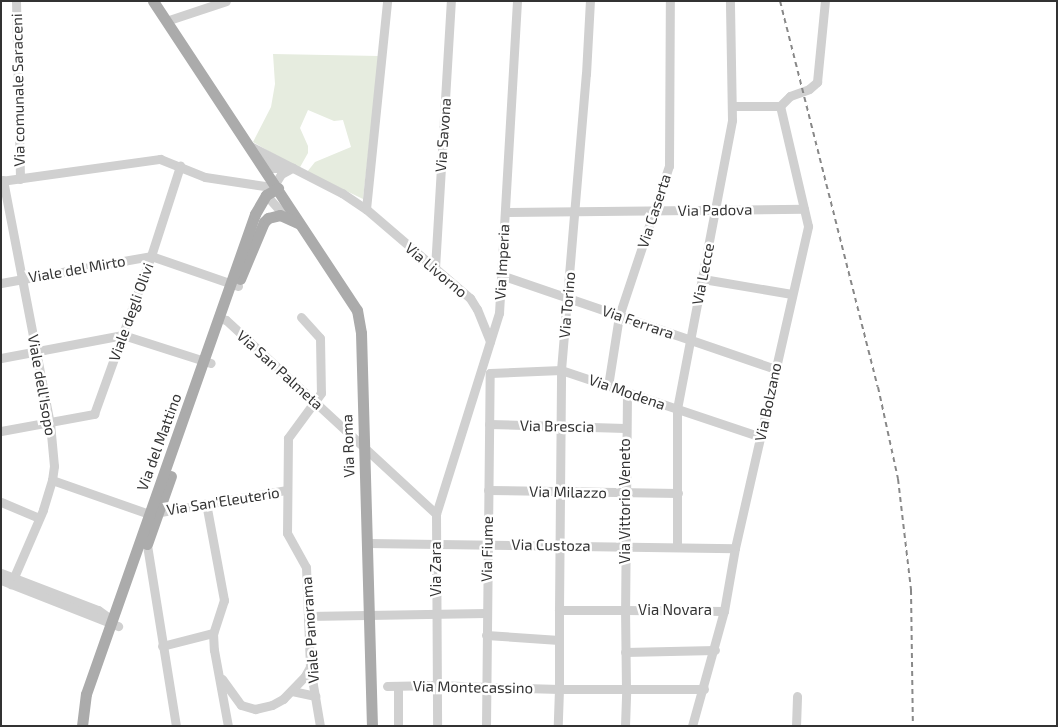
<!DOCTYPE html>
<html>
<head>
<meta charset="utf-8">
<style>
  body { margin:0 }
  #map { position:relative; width:1058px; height:727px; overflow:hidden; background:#fff; font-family:"Exo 2",sans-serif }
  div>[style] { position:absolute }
  .green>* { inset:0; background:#e6ecdf }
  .minor>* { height:9px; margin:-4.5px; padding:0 4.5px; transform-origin:4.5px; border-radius:4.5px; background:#d0d0d0 }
  .major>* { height:11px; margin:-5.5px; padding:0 5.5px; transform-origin:5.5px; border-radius:5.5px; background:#ababab }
  .rail>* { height:2px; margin-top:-1px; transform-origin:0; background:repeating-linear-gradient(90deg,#888 0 5px,transparent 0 9px) }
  span { translate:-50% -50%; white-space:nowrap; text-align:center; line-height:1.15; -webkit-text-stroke:5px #fff; paint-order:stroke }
  .street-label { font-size:15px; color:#333 }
  .frame { position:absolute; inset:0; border:2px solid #333; pointer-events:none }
</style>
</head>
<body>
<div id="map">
  <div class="green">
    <i style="clip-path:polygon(273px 54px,379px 56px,363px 199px,307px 172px,315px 162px,351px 147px,343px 120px,334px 121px,308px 110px,300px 128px,308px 146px,308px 153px,299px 169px,253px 142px,271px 107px,275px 84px)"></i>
  </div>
  <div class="minor">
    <i style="left:16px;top:1px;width:178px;rotate:88.7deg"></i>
    <i style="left:166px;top:21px;width:63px;rotate:-18.4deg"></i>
    <i style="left:733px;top:106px;width:47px"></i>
    <i style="left:250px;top:146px;width:103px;rotate:27.1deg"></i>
    <i style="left:342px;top:193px;width:29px;rotate:34deg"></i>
    <i style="left:366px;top:209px;width:137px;rotate:40.6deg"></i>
    <i style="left:470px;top:298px;width:13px;rotate:58deg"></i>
    <i style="left:477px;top:309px;width:35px;rotate:68deg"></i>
    <i style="left:278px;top:161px;width:12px;rotate:180deg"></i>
    <i style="left:266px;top:161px;width:7px;rotate:106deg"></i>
    <i style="left:264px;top:168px;width:25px"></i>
    <i style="left:3px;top:180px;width:248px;rotate:79.1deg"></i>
    <i style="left:50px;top:423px;width:43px;rotate:84.7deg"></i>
    <i style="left:54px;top:466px;width:14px;rotate:98deg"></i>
    <i style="left:52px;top:480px;width:31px;rotate:107deg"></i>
    <i style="left:43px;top:510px;width:81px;rotate:113.4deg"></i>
    <i style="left:1px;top:181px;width:161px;rotate:-7.9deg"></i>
    <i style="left:160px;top:159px;width:48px;rotate:21.8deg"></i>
    <i style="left:205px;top:177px;width:74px;rotate:8.6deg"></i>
    <i style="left:275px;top:184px;width:12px;rotate:-59deg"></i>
    <i style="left:281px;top:174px;width:13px;rotate:-29deg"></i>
    <i style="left:266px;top:195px;width:30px;rotate:48deg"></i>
    <i style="left:366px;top:209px;width:209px;rotate:-84.2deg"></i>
    <i style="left:505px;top:212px;width:299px;rotate:-0.6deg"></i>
    <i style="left:435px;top:268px;width:267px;rotate:-86.6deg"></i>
    <i style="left:501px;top:275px;width:290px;rotate:18.9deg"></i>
    <i style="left:703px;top:279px;width:90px;rotate:9.6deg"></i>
    <i style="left:1px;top:283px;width:152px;rotate:-10.2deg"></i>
    <i style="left:151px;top:256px;width:92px;rotate:19deg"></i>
    <i style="left:301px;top:317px;width:28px;rotate:48deg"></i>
    <i style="left:320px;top:338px;width:55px;rotate:89deg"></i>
    <i style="left:321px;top:393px;width:56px;rotate:126.3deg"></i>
    <i style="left:288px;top:438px;width:95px;rotate:90.6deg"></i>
    <i style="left:287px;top:533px;width:39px;rotate:61deg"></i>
    <i style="left:306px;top:567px;width:100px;rotate:87.7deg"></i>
    <i style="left:310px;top:667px;width:60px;rotate:80.4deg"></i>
    <i style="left:219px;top:318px;width:7px;rotate:16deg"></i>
    <i style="left:226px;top:320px;width:286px;rotate:42.7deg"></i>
    <i style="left:436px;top:514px;width:212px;rotate:89.7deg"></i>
    <i style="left:1px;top:358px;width:124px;rotate:-10.7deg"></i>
    <i style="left:123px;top:335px;width:92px;rotate:17.7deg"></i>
    <i style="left:608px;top:386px;width:71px;rotate:-81.1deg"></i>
    <i style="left:619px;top:316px;width:158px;rotate:-71.6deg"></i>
    <i style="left:669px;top:166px;width:165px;rotate:-89.7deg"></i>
    <i style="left:627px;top:392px;width:218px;rotate:90.5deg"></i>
    <i style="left:625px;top:610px;width:99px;rotate:0.6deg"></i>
    <i style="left:489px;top:424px;width:136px;rotate:1.7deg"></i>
    <i style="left:1px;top:431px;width:95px;rotate:-10.4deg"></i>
    <i style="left:94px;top:414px;width:168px;rotate:-70.2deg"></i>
    <i style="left:151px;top:256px;width:95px;rotate:-72.1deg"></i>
    <i style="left:52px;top:480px;width:103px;rotate:19.3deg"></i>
    <i style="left:149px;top:514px;width:140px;rotate:-9.9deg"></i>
    <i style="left:488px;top:490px;width:190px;rotate:0.9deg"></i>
    <i style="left:1px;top:502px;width:41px;rotate:22.8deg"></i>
    <i style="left:206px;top:503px;width:99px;rotate:79.5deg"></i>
    <i style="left:224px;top:600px;width:35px;rotate:108deg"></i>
    <i style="left:213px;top:633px;width:17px;rotate:87deg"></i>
    <i style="left:214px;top:650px;width:77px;rotate:79.6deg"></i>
    <i style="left:436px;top:514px;width:211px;rotate:-72.6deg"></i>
    <i style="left:499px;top:313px;width:313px;rotate:-86.7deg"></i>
    <i style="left:141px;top:543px;width:6px;rotate:18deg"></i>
    <i style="left:147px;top:545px;width:183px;rotate:80.9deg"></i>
    <i style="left:367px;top:543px;width:368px;rotate:0.8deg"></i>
    <i style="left:677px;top:547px;width:138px;rotate:-90deg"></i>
    <i style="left:677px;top:409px;width:294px;rotate:-79.2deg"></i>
    <i style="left:732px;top:120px;width:119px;rotate:-91deg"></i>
    <i style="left:1px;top:573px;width:104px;rotate:20.9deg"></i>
    <i style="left:98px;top:610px;width:14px;rotate:36deg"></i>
    <i style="left:1px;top:580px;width:126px;rotate:21.5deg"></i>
    <i style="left:559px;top:610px;width:240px;rotate:-89.5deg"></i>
    <i style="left:561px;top:370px;width:297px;rotate:-85.2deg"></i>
    <i style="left:586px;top:74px;width:73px;rotate:-86.9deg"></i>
    <i style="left:308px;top:616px;width:178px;rotate:-1deg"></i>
    <i style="left:486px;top:635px;width:73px;rotate:3.9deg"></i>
    <i style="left:162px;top:646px;width:53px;rotate:-14.3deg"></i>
    <i style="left:625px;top:652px;width:90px;rotate:-1.3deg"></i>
    <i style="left:222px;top:679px;width:32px;rotate:54deg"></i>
    <i style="left:241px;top:705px;width:15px;rotate:16deg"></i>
    <i style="left:255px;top:709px;width:17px;rotate:-13deg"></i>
    <i style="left:272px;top:705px;width:13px;rotate:-29deg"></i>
    <i style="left:283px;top:699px;width:32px;rotate:-46deg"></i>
    <i style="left:305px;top:676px;width:10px;rotate:-61deg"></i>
    <i style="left:387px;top:686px;width:50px;rotate:-1.1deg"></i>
    <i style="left:437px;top:685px;width:49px;rotate:2.3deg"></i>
    <i style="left:486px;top:687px;width:73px;rotate:1.6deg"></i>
    <i style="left:559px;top:689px;width:67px"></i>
    <i style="left:626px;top:689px;width:79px;rotate:-90.7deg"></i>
    <i style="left:625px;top:610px;width:66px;rotate:180deg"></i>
    <i style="left:559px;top:610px;width:79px;rotate:90deg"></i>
    <i style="left:559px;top:689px;width:37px;rotate:92deg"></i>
    <i style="left:398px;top:686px;width:40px;rotate:90deg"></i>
    <i style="left:292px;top:691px;width:24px;rotate:12deg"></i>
    <i style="left:486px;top:726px;width:353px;rotate:-89.4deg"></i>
    <i style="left:490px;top:373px;width:71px;rotate:-2.4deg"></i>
    <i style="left:561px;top:370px;width:211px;rotate:18.5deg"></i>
    <i style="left:625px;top:726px;width:37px;rotate:-88deg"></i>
    <i style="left:626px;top:689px;width:78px"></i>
    <i style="left:692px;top:726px;width:119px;rotate:-74.5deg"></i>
    <i style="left:724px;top:611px;width:64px;rotate:-80.1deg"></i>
    <i style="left:735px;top:548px;width:330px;rotate:-77.2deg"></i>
    <i style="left:808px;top:226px;width:123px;rotate:-103.1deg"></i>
    <i style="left:780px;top:106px;width:14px;rotate:-45deg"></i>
    <i style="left:790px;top:96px;width:20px;rotate:-20deg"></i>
    <i style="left:809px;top:89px;width:11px;rotate:-41deg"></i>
    <i style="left:817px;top:82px;width:81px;rotate:-84.4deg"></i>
    <i style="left:796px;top:726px;width:30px;rotate:-88deg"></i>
  </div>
  <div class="major">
    <i style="left:153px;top:1px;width:370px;rotate:56.6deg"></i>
    <i style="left:357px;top:310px;width:23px;rotate:80deg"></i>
    <i style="left:361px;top:333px;width:393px;rotate:88.4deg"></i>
    <i style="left:240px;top:279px;width:62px;rotate:-67.2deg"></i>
    <i style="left:264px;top:222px;width:6px;rotate:-45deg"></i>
    <i style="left:268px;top:218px;width:12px;rotate:-14deg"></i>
    <i style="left:280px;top:215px;width:20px;rotate:24deg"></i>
    <i style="left:147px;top:544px;width:72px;rotate:-70.6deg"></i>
    <i style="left:82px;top:726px;width:32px;rotate:-83deg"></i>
    <i style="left:86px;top:694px;width:509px;rotate:-70.6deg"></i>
    <i style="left:255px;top:214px;width:22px;rotate:-60deg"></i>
    <i style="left:266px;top:195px;width:14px;rotate:-30deg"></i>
  </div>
  <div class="rail">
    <i style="left:780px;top:1px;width:398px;rotate:75.8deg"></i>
    <i style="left:878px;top:387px;width:94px;rotate:77.7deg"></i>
    <i style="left:898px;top:479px;width:112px;rotate:83.3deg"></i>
    <i style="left:911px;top:590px;width:136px;rotate:89.2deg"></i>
  </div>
  <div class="street-label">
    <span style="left:18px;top:90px;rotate:-91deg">Via comunale Saraceni</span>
    <span style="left:443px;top:135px;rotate:-86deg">Via Savona</span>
    <span style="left:715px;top:210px;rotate:-1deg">Via Padova</span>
    <span style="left:654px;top:211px;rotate:-72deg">Via Caserta</span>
    <span style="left:502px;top:262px;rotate:-87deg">Via Imperia</span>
    <span style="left:77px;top:269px;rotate:-10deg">Viale del Mirto</span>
    <span style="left:436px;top:270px;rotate:40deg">Via Livorno</span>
    <span style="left:703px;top:274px;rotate:-79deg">Via Lecce</span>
    <span style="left:567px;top:305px;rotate:-85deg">Via Torino</span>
    <span style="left:131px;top:312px;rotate:-70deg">Viale degli Olivi</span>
    <span style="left:638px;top:322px;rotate:19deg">Via Ferrara</span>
    <span style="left:280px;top:370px;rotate:42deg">Via San Palmeta</span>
    <span style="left:42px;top:385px;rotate:80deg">Viale dell'Isopo</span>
    <span style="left:627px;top:392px;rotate:19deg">Via Modena</span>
    <span style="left:768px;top:402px;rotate:-78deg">Via Bolzano</span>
    <span style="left:557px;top:426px;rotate:1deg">Via Brescia</span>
    <span style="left:159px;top:442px;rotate:-70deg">Via del Mattino</span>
    <span style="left:348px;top:446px;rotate:-92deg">Via Roma</span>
    <span style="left:568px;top:492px;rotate:1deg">Via Milazzo</span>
    <span style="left:223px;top:501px;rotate:-9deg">Via San'Eleuterio</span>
    <span style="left:625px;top:501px;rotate:-90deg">Via Vittorio Veneto</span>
    <span style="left:551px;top:545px;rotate:1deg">Via Custoza</span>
    <span style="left:487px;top:549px;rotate:-89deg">Via Fiume</span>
    <span style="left:436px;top:569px;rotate:-90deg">Via Zara</span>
    <span style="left:675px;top:610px">Via Novara</span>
    <span style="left:310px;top:630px;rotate:-94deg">Viale Panorama</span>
    <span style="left:473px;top:687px;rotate:1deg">Via Montecassino</span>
  </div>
  <div class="frame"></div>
</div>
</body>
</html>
